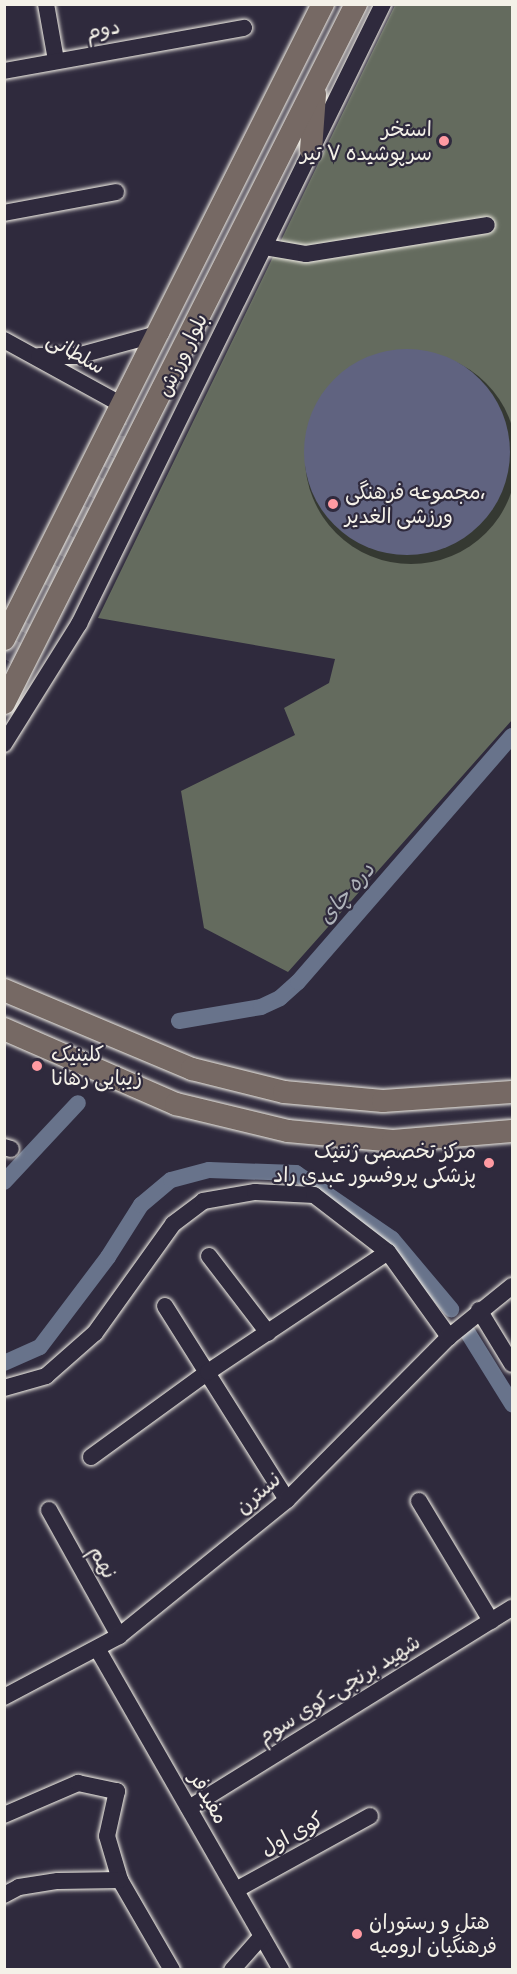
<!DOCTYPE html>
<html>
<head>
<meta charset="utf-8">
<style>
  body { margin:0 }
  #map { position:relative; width:517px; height:1974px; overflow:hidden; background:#2f2a3d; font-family:Itim,"Playpen Sans Arabic",sans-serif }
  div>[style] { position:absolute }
  .green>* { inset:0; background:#646b5e }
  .shadow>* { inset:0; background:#0007 }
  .round { border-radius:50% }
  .canal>* { height:16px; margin:-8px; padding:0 8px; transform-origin:8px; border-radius:8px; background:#68738b }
  .building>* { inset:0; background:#606380 }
  .major-tunnel>* { height:22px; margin-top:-11px; transform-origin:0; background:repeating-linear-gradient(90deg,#4d4857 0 22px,transparent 0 33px) }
  .roads { filter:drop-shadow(0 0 2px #f4f1e8) drop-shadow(0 0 2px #f4f1e8) }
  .minor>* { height:16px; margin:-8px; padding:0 8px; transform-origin:8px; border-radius:8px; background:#2f2a3d }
  .major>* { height:22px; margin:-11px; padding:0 11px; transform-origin:11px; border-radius:11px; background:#766964 }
  .dots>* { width:16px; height:16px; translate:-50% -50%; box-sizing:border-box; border:3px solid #2f2a3d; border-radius:50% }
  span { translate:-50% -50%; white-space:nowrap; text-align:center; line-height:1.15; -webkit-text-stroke:4.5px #2f2a3d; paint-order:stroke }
  .street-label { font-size:21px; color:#f4f1e8 }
  .poi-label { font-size:21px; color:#f4f1e8 }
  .right { translate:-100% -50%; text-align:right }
  .left { translate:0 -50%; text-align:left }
  .water-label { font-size:22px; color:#aeb2ba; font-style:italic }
  .frame { position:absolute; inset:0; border:6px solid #f4f1e8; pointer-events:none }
</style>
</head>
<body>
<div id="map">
  <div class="green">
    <i style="clip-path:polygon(395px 5px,512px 5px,512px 720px,288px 972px,204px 928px,181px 791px,295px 735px,284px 708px,329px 683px,335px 659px,98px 618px)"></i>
  </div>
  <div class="shadow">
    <i class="round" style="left:305px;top:352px;width:212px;height:212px"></i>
  </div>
  <div class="canal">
    <i style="left:179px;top:1021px;width:83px;rotate:-9.7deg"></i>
    <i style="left:261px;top:1007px;width:21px;rotate:-25deg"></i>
    <i style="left:280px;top:998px;width:24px;rotate:-42deg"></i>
    <i style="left:298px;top:982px;width:326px;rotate:-49deg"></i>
    <i style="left:4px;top:1182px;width:108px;rotate:-46.9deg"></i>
    <i style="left:468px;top:1333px;width:84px;rotate:58.2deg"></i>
    <i style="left:4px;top:1363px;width:39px;rotate:-24deg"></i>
    <i style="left:40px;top:1347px;width:113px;rotate:-52.9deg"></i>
    <i style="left:108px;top:1257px;width:62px;rotate:-57.6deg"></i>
    <i style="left:141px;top:1205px;width:39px;rotate:-40deg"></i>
    <i style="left:171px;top:1180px;width:39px;rotate:-15deg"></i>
    <i style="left:209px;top:1170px;width:87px;rotate:2deg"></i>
    <i style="left:296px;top:1173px;width:116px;rotate:34.5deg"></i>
    <i style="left:392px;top:1239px;width:92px;rotate:49.9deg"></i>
  </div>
  <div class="building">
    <i class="round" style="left:304px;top:349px;width:206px;height:206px"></i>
  </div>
  <div class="major-tunnel">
    <i style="left:44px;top:584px;width:144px;rotate:-62.7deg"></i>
    <i style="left:110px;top:456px;width:35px;rotate:-80deg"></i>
    <i style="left:4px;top:659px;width:43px;rotate:-61.1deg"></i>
  </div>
  <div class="roads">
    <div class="minor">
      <i style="left:46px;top:4px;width:57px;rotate:79.9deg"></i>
      <i style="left:4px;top:71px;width:244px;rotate:-10.2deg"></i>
      <i style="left:4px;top:213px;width:114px;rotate:-10.6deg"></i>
      <i style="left:265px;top:247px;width:42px;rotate:9.7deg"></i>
      <i style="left:306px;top:254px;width:183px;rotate:-9.1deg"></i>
      <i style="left:4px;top:340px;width:137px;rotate:28.8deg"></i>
      <i style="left:39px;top:356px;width:38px"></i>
      <i style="left:77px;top:356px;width:87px;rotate:-15.3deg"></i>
      <i style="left:4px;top:744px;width:142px;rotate:-58deg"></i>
      <i style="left:79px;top:624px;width:691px;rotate:-63.88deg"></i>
      <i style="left:4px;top:1147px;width:7px;rotate:16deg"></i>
      <i style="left:209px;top:1256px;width:97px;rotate:52.5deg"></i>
      <i style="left:165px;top:1306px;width:229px;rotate:57.8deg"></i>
      <i style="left:479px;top:1310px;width:63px;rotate:58.6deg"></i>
      <i style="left:4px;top:1388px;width:44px;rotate:-15.9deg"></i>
      <i style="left:46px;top:1376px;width:65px;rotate:-41.3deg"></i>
      <i style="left:95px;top:1333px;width:134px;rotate:-54.4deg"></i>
      <i style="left:173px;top:1224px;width:38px;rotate:-37deg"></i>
      <i style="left:203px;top:1201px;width:53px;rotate:-9.8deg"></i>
      <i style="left:255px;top:1192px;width:59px;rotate:2.9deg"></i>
      <i style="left:314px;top:1195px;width:93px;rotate:37.6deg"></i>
      <i style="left:388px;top:1252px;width:105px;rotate:54.3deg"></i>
      <i style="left:91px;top:1457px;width:145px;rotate:-36deg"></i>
      <i style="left:208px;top:1372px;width:216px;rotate:-33.7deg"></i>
      <i style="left:419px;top:1501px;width:140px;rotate:59deg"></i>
      <i style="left:49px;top:1510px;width:144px;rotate:60.9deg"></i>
      <i style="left:98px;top:1650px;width:369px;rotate:60.2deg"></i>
      <i style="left:4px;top:1697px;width:130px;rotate:-27.9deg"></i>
      <i style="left:119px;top:1636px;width:216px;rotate:-39deg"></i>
      <i style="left:287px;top:1500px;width:230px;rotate:-45.2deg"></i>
      <i style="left:449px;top:1337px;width:81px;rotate:-39deg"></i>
      <i style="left:189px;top:1808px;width:380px;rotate:-31.8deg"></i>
      <i style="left:4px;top:1815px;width:81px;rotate:-23.4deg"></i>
      <i style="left:78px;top:1783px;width:40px;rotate:12deg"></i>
      <i style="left:117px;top:1791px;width:46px;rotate:102.5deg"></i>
      <i style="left:107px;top:1836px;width:46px;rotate:73.5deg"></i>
      <i style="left:120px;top:1880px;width:104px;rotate:60deg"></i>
      <i style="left:236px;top:1890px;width:153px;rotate:-28.9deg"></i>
      <i style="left:4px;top:1895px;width:17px;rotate:-28deg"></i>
      <i style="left:19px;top:1887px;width:39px;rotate:-9deg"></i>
      <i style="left:58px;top:1881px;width:62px;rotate:-0.9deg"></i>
      <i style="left:232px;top:1970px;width:45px;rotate:-48.6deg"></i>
    </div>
    <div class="major">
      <i style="left:311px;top:150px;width:56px;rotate:-85.9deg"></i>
      <i style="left:4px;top:639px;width:711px;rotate:-63.33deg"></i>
      <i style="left:4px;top:703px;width:783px;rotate:-63.27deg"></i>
      <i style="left:4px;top:990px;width:204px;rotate:22.8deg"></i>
      <i style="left:192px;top:1069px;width:95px;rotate:14deg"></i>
      <i style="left:284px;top:1092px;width:99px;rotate:5.2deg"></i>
      <i style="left:383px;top:1101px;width:129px;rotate:-4deg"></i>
      <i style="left:4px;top:1029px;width:188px;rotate:23.6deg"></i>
      <i style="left:176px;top:1104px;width:115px;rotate:13.6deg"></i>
      <i style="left:288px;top:1131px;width:105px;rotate:5.4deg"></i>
      <i style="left:393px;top:1141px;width:119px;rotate:-4.8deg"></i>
    </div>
  </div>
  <div class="dots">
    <i style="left:444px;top:141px;background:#ff9aa2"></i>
    <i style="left:333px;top:504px;background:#ff9aa2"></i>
    <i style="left:37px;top:1066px;background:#ff9aa2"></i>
    <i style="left:489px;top:1163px;background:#ff9aa2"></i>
    <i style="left:357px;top:1934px;background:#ff9aa2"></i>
  </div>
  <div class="street-label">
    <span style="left:103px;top:29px;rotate:-10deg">دوم</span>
    <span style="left:76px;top:353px;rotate:30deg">سلطانی</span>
    <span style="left:182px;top:355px;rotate:-64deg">بلوار ورزش</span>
    <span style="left:258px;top:1493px;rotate:-41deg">نسترن</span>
    <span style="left:103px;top:1562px;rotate:61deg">نهم</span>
    <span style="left:339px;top:1689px;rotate:-32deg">شهید برنجی-کوی سوم</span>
    <span style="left:209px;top:1798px;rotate:60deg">مفیدفر</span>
    <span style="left:292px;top:1834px;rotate:-29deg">کوی اول</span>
  </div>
  <div class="poi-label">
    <span class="right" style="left:432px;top:141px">استخر<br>سرپوشیده ۷ تیر</span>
    <span class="left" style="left:345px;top:504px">مجموعه فرهنگی،<br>ورزشی الغدیر</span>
    <span class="left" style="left:51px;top:1066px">کلینیک<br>زیبایی رهانا</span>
    <span class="right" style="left:476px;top:1163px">مرکز تخصصی ژنتیک<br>پزشکی پروفسور عبدی راد</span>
    <span class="left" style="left:369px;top:1934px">هتل و رستوران<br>فرهنگیان ارومیه</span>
  </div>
  <div class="water-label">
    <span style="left:346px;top:893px;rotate:-49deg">دره چای</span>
  </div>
  <div class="frame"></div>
</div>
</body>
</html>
